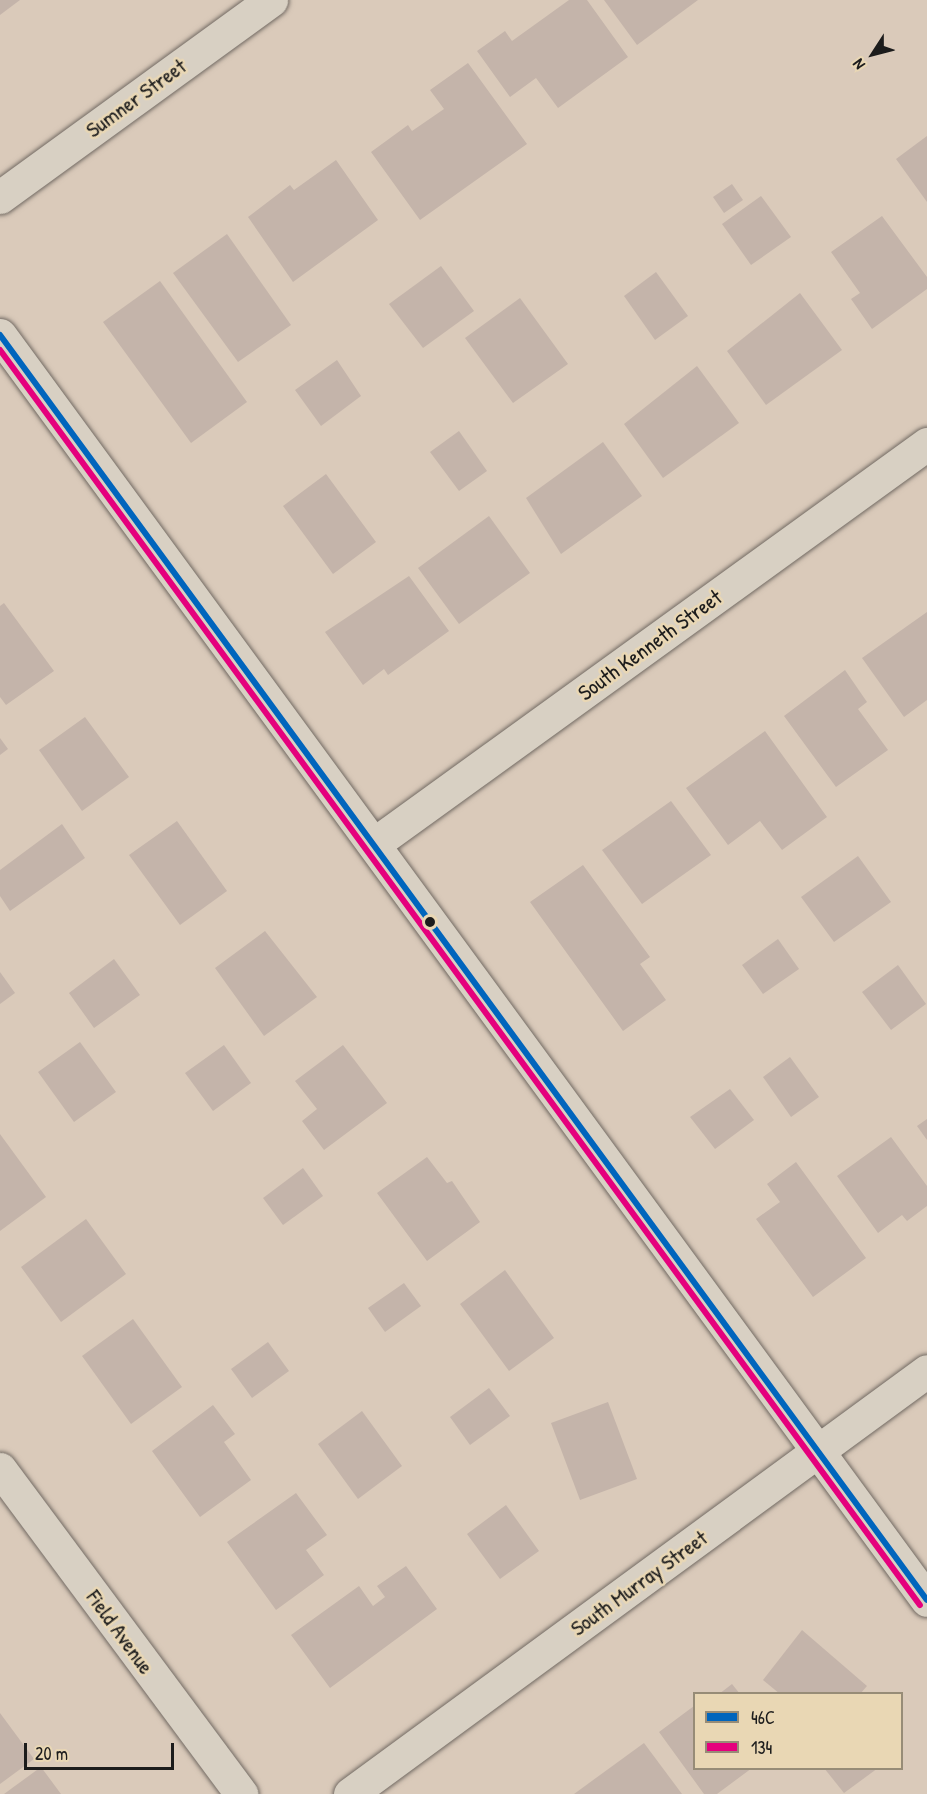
<!DOCTYPE html>
<html>
<head>
<meta charset="utf-8">
<style>
  body { margin:0 }
  #map { position:relative; width:927px; height:1794px; overflow:hidden; background:#dacaba; font-family:"Patrick Hand",sans-serif }
  div>[style] { position:absolute }
  .building>* { inset:0; background:#c4b4aa }
  .roads { filter:drop-shadow(0 0 2px #726a63) drop-shadow(0 0 2px #726a63) }
  .minor>* { height:33px; margin:-16.5px; padding:0 16.5px; transform-origin:16.5px; border-radius:16.5px; background:#d8d0c3 }
  .bus-1>* { height:6px; margin:-3px; padding:0 3px; transform-origin:3px; border-radius:3px; background:#0065bd }
  .bus-2>* { height:6px; margin:-3px; padding:0 3px; transform-origin:3px; border-radius:3px; background:#e5007d }
  .dots>* { width:16px; height:16px; translate:-50% -50%; box-sizing:border-box; border:3px solid #e9d7b4; border-radius:50% }
  span { translate:-50% -50%; white-space:nowrap; text-align:center; line-height:1.15; -webkit-text-stroke:5px #e9d7b4; paint-order:stroke }
  .street-label { font-size:22px; color:#1c1c1c }
  .legend { position:absolute; left:693px; top:1692px; width:210px; height:78px; box-sizing:border-box; background:#e9d7b4; border:2px solid #978c77; margin:0; padding:8px 10px; list-style:none; font-size:18px; color:#1c1c1c }
  .legend li { display:flex; align-items:center; gap:12px; height:30px }
  .legend b { width:30px; border:2px solid #978c77 }
  .north { position:absolute; left:843px; top:24px; width:60px; height:60px; -webkit-text-stroke:4px #e9d7b4; paint-order:stroke; rotate:234deg; font-size:16px; font-weight:700; line-height:24px; text-align:center; color:#1c1c1c }
  .north::after { content:''; display:block; margin:auto; width:21px; height:27px; background:#1c1c1c; clip-path:polygon(50% 0,100% 100%,50% 72%,0 100%) }
  .scale { position:absolute; left:24px; top:1743px; width:150px; height:27px; box-sizing:border-box; border:3px solid #1c1c1c; border-top:0; padding-left:8px; font-size:18px; line-height:21px; white-space:nowrap; color:#1c1c1c; -webkit-text-stroke:4px #e9d7b4; paint-order:stroke }
</style>
</head>
<body>
<div id="map">
  <div class="building">
    <i style="clip-path:polygon(0 0,20px 0,0 15px)"></i>
    <i style="clip-path:polygon(569px 0,587px 0,628px 57px,558px 108px,536px 78px,510px 97px,477px 51px,505px 31px,512px 41px)"></i>
    <i style="clip-path:polygon(604px 0,698px 0,637px 45px)"></i>
    <i style="clip-path:polygon(468px 63px,527px 144px,420px 220px,371px 152px,408px 125px,412px 131px,444px 109px,430px 90px)"></i>
    <i style="clip-path:polygon(927px 136px,927px 202px,896px 159px)"></i>
    <i style="clip-path:polygon(336px 160px,378px 220px,293px 282px,248px 217px,290px 185px,294px 190px)"></i>
    <i style="clip-path:polygon(732px 184px,743px 200px,724px 213px,713px 197px)"></i>
    <i style="clip-path:polygon(761px 196px,791px 237px,751px 265px,722px 224px)"></i>
    <i style="clip-path:polygon(882px 216px,927px 277px,927px 289px,872px 329px,851px 299px,860px 293px,831px 252px)"></i>
    <i style="clip-path:polygon(227px 234px,291px 325px,238px 362px,173px 273px)"></i>
    <i style="clip-path:polygon(441px 266px,474px 311px,423px 348px,389px 304px)"></i>
    <i style="clip-path:polygon(656px 272px,688px 316px,655px 340px,624px 296px)"></i>
    <i style="clip-path:polygon(160px 281px,247px 402px,191px 443px,103px 322px)"></i>
    <i style="clip-path:polygon(800px 293px,842px 350px,766px 405px,727px 351px)"></i>
    <i style="clip-path:polygon(520px 298px,568px 364px,513px 403px,465px 338px)"></i>
    <i style="clip-path:polygon(337px 360px,361px 396px,321px 426px,295px 390px)"></i>
    <i style="clip-path:polygon(697px 366px,739px 423px,663px 478px,624px 424px)"></i>
    <i style="clip-path:polygon(459px 431px,487px 471px,459px 491px,430px 452px)"></i>
    <i style="clip-path:polygon(603px 442px,642px 496px,561px 554px,526px 498px)"></i>
    <i style="clip-path:polygon(326px 474px,376px 542px,333px 574px,283px 506px)"></i>
    <i style="clip-path:polygon(489px 516px,530px 573px,459px 624px,418px 568px)"></i>
    <i style="clip-path:polygon(409px 576px,449px 631px,388px 675px,384px 669px,363px 685px,325px 632px)"></i>
    <i style="clip-path:polygon(4px 603px,54px 671px,6px 705px,0 697px,0 606px)"></i>
    <i style="clip-path:polygon(927px 612px,927px 700px,904px 717px,862px 658px)"></i>
    <i style="clip-path:polygon(845px 670px,867px 702px,858px 709px,888px 750px,836px 787px,784px 716px)"></i>
    <i style="clip-path:polygon(85px 717px,129px 777px,82px 811px,39px 750px)"></i>
    <i style="clip-path:polygon(765px 731px,827px 817px,782px 850px,760px 821px,728px 845px,686px 788px)"></i>
    <i style="clip-path:polygon(0 738px,8px 749px,0 755px)"></i>
    <i style="clip-path:polygon(671px 801px,711px 855px,642px 904px,602px 850px)"></i>
    <i style="clip-path:polygon(177px 821px,227px 891px,180px 925px,129px 855px)"></i>
    <i style="clip-path:polygon(62px 824px,85px 858px,10px 911px,0 896px,0 870px)"></i>
    <i style="clip-path:polygon(858px 856px,891px 902px,834px 942px,801px 897px)"></i>
    <i style="clip-path:polygon(583px 865px,650px 957px,640px 964px,666px 1000px,623px 1031px,530px 902px)"></i>
    <i style="clip-path:polygon(265px 931px,317px 997px,264px 1036px,215px 968px)"></i>
    <i style="clip-path:polygon(778px 939px,799px 969px,763px 994px,742px 965px)"></i>
    <i style="clip-path:polygon(114px 959px,140px 995px,94px 1028px,69px 993px)"></i>
    <i style="clip-path:polygon(898px 965px,926px 1004px,891px 1030px,862px 992px)"></i>
    <i style="clip-path:polygon(0 972px,15px 993px,0 1004px)"></i>
    <i style="clip-path:polygon(80px 1042px,116px 1092px,74px 1122px,38px 1072px)"></i>
    <i style="clip-path:polygon(224px 1045px,251px 1083px,213px 1111px,185px 1073px)"></i>
    <i style="clip-path:polygon(343px 1045px,387px 1103px,324px 1150px,302px 1121px,317px 1109px,295px 1081px)"></i>
    <i style="clip-path:polygon(790px 1057px,819px 1097px,791px 1117px,763px 1077px)"></i>
    <i style="clip-path:polygon(730px 1089px,754px 1120px,715px 1149px,690px 1117px)"></i>
    <i style="clip-path:polygon(927px 1119px,927px 1140px,917px 1126px)"></i>
    <i style="clip-path:polygon(0 1134px,46px 1197px,0 1231px)"></i>
    <i style="clip-path:polygon(891px 1137px,927px 1186px,927px 1206px,907px 1221px,902px 1215px,878px 1233px,837px 1176px)"></i>
    <i style="clip-path:polygon(427px 1157px,447px 1183px,452px 1181px,480px 1222px,427px 1261px,377px 1193px)"></i>
    <i style="clip-path:polygon(796px 1162px,866px 1258px,813px 1297px,756px 1219px,780px 1202px,767px 1184px)"></i>
    <i style="clip-path:polygon(303px 1168px,323px 1196px,283px 1225px,263px 1198px)"></i>
    <i style="clip-path:polygon(86px 1219px,126px 1274px,61px 1322px,21px 1267px)"></i>
    <i style="clip-path:polygon(505px 1270px,554px 1338px,509px 1371px,460px 1304px)"></i>
    <i style="clip-path:polygon(404px 1283px,421px 1306px,385px 1332px,368px 1308px)"></i>
    <i style="clip-path:polygon(133px 1319px,182px 1387px,131px 1424px,82px 1356px)"></i>
    <i style="clip-path:polygon(268px 1342px,289px 1371px,252px 1398px,231px 1369px)"></i>
    <i style="clip-path:polygon(489px 1388px,510px 1416px,470px 1445px,450px 1417px)"></i>
    <i style="clip-path:polygon(608px 1402px,637px 1479px,580px 1500px,551px 1423px)"></i>
    <i style="clip-path:polygon(213px 1405px,235px 1434px,224px 1442px,251px 1480px,200px 1517px,152px 1451px)"></i>
    <i style="clip-path:polygon(362px 1411px,402px 1466px,358px 1499px,318px 1444px)"></i>
    <i style="clip-path:polygon(296px 1493px,327px 1535px,306px 1550px,324px 1575px,276px 1610px,227px 1542px)"></i>
    <i style="clip-path:polygon(506px 1505px,539px 1551px,500px 1579px,467px 1534px)"></i>
    <i style="clip-path:polygon(406px 1566px,437px 1609px,330px 1688px,291px 1635px,359px 1586px,373px 1606px,385px 1597px,377px 1586px)"></i>
    <i style="clip-path:polygon(802px 1630px,867px 1686px,860px 1694px,780px 1694px,763px 1680px)"></i>
    <i style="clip-path:polygon(732px 1684px,740px 1694px,719px 1694px)"></i>
    <i style="clip-path:polygon(694px 1706px,694px 1768px,752px 1768px,717px 1794px,704px 1794px,659px 1732px)"></i>
    <i style="clip-path:polygon(0 1713px,34px 1759px,0 1784px)"></i>
    <i style="clip-path:polygon(644px 1743px,682px 1794px,574px 1794px)"></i>
    <i style="clip-path:polygon(41px 1767px,61px 1794px,4px 1794px)"></i>
    <i style="clip-path:polygon(824px 1768px,878px 1768px,844px 1793px)"></i>
  </div>
  <div class="roads">
    <div class="minor">
      <i style="left:0;top:197px;width:335px;rotate:-36deg"></i>
      <i style="left:0;top:335px;width:1568px;rotate:53.77deg"></i>
      <i style="left:374px;top:844px;width:683px;rotate:-35.88deg"></i>
      <i style="left:0;top:1469px;width:405px;rotate:53.4deg"></i>
      <i style="left:350px;top:1794px;width:715px;rotate:-36.25deg"></i>
    </div>
  </div>
  <div class="bus-1">
    <i style="left:0;top:335px;width:1568px;rotate:53.77deg"></i>
  </div>
  <div class="bus-2">
    <i style="left:0;top:350px;width:1556px;rotate:53.76deg"></i>
  </div>
  <div class="dots">
    <i style="left:430px;top:922px;background:#1c1c1c"></i>
  </div>
  <div class="street-label">
    <span style="left:136px;top:98px;rotate:-36deg">Sumner Street</span>
    <span style="left:650px;top:645px;rotate:-36deg">South Kenneth Street</span>
    <span style="left:639px;top:1583px;rotate:-36deg">South Murray Street</span>
    <span style="left:120px;top:1632px;rotate:54deg">Field Avenue</span>
  </div>
  <ul class="legend">
  <li><b style="height:8px;background:#0065bd"></b>46C</li>
  <li><b style="height:8px;background:#e5007d"></b>134</li>
  </ul>
  <div class="north">N</div>
  <div class="scale">20 m</div>
</div>
</body>
</html>
